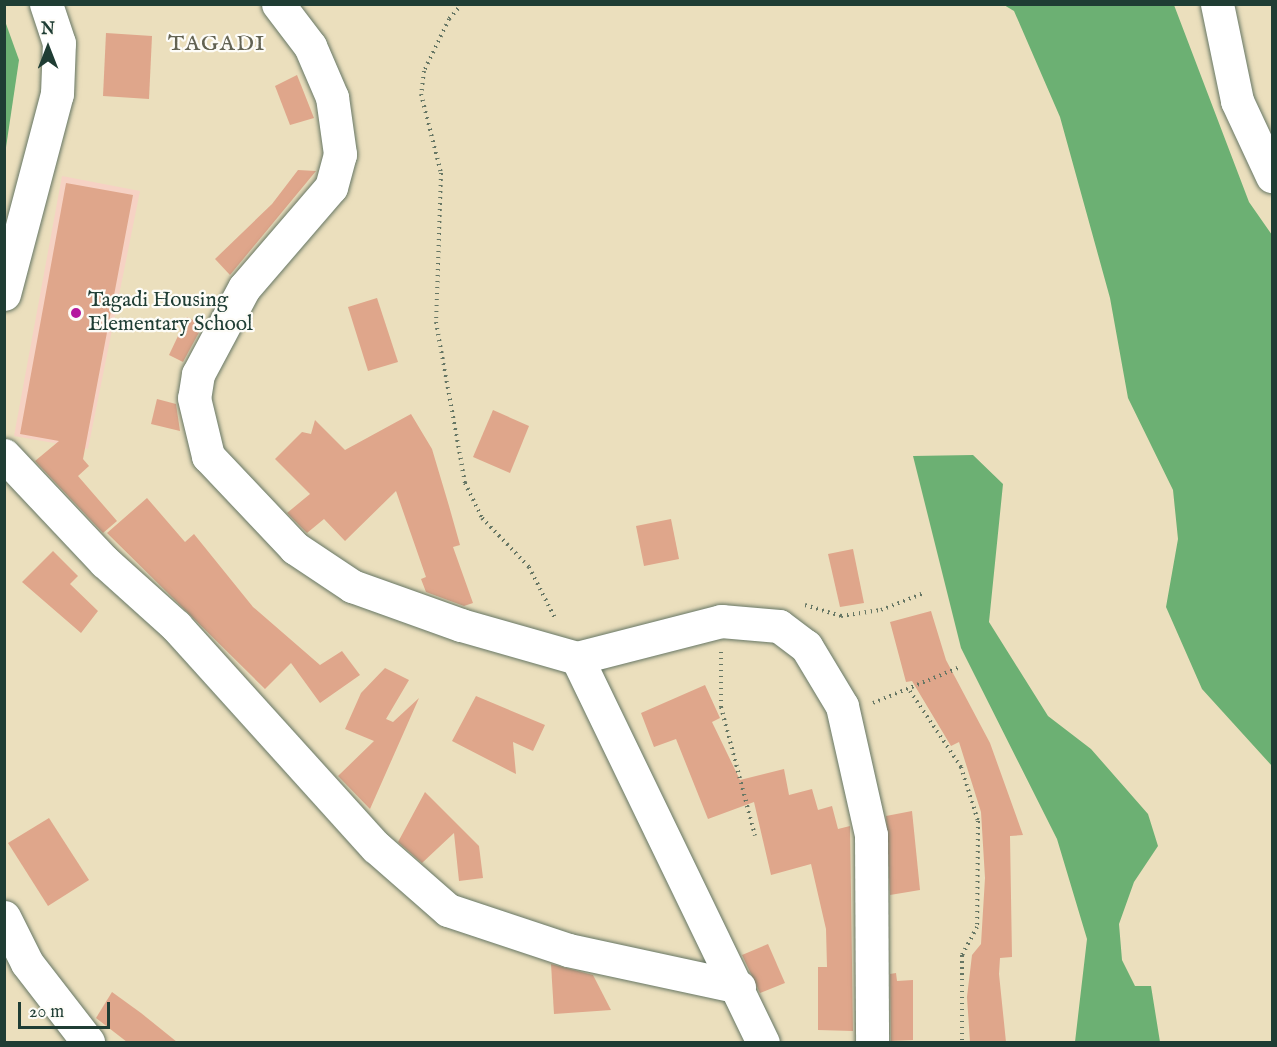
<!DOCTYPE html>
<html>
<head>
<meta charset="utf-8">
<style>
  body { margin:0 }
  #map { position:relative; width:1277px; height:1047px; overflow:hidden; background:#ebdfbd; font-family:"IM FELL English",serif }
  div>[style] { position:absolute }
  .built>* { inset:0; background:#f6d2c4 }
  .forest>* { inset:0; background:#6cb073 }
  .building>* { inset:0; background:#dfa68b }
  .path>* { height:4px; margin-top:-2px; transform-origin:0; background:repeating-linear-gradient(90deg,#667664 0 1.5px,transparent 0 6px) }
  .roads { filter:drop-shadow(0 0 2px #667664) drop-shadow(0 0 2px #667664) }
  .minor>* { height:33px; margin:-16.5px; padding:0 16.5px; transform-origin:16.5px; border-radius:16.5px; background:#fff }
  .dots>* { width:16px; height:16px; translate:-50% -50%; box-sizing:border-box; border:3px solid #fdfcf7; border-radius:50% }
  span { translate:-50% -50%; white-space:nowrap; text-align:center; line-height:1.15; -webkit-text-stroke:4.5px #fdfcf7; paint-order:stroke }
  .poi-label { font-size:21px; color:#1f3d34 }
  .left { translate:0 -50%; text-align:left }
  .neighbourhood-label { font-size:22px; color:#626252; letter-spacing:1.5px }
  .frame { position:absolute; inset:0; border:6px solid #1f3d34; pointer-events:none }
  .north { position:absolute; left:18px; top:18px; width:60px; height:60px; -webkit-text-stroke:4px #fdfcf7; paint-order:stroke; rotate:0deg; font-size:16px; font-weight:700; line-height:24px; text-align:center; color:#1f3d34 }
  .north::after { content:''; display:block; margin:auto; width:21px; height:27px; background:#1f3d34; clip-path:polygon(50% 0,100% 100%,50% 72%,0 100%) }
  .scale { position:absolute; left:18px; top:1002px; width:92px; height:27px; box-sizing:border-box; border:3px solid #1f3d34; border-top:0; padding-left:8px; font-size:18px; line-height:21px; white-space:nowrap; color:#1f3d34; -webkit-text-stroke:4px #fdfcf7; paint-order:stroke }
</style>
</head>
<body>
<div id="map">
  <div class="built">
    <i style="clip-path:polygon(62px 176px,140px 191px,88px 449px,14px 436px)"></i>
  </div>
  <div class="forest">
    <i style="clip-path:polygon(1004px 5px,1174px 5px,1249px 202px,1272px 235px,1272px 766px,1202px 689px,1166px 607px,1178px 539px,1173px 490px,1128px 398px,1110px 298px,1060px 117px,1014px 11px)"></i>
    <i style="clip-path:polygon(5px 21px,19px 60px,5px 154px)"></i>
    <i style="clip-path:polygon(973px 455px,1003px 484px,989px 622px,1048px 716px,1091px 749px,1148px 814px,1158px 846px,1134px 882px,1119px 924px,1122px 960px,1135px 986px,1151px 986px,1160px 1042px,1075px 1042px,1087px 939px,1057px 839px,961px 648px,913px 456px)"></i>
  </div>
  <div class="building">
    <i style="clip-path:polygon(106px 33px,152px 36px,149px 99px,103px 96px)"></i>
    <i style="clip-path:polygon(297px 75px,314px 118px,290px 125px,275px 86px)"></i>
    <i style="clip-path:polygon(298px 170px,316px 171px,230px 275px,215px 259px,272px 204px)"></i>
    <i style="clip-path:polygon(66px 183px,133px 195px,83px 459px,89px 466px,78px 476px,117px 521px,103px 533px,35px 461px,59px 441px,20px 434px)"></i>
    <i style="clip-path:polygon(377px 298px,398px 362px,368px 371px,348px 307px)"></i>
    <i style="clip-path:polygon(187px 317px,203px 325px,183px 362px,169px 355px)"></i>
    <i style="clip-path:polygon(157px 399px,176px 404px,180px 431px,151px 424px)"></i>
    <i style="clip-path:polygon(493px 410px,529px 426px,510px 473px,473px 457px)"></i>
    <i style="clip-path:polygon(411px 414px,432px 449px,449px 506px,460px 545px,453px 547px,473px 603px,464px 606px,426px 592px,421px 579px,426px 577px,396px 491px,345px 541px,324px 519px,307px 533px,287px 513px,310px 494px,275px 459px,302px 432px,311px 434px,315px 420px,345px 450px)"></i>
    <i style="clip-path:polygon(147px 498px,185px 542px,194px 534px,253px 607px,320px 665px,342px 651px,360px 675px,320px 703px,291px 663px,265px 689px,107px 533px)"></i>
    <i style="clip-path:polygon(671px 519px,679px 559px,644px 566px,636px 526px)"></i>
    <i style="clip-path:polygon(853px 549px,864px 603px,840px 607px,828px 554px)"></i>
    <i style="clip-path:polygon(53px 551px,78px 576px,70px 584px,98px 611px,81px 633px,22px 582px)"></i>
    <i style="clip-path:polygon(931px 611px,946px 660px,990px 743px,1023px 835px,1010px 836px,1012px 957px,1000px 958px,999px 974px,1006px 1042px,970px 1042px,967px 997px,972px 955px,981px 944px,985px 878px,981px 812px,959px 742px,951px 746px,912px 681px,906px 682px,890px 622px)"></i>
    <i style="clip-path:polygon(385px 668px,409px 680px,386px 719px,393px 722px,419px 698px,370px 809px,338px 776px,374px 741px,345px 729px,361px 693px)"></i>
    <i style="clip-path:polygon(705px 685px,720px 718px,712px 722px,740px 780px,784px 769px,789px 795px,812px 789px,818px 810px,832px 806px,838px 829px,850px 826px,853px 1031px,818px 1030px,818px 967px,827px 967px,826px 929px,811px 864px,771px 875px,754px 802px,708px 819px,676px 739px,654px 747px,641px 713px)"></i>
    <i style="clip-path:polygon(476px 696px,545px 725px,533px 751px,513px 742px,516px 774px,452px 741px)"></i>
    <i style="clip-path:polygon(425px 792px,479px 846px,483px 878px,459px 881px,454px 833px,422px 863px,398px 842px)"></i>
    <i style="clip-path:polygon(912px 811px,920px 890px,890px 895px,886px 816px)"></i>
    <i style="clip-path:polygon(49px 818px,89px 880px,48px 906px,8px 843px)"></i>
    <i style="clip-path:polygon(768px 944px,785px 983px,760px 993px,742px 955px)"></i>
    <i style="clip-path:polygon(551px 964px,593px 975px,611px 1010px,554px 1014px)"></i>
    <i style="clip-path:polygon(896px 973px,897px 981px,913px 980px,913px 1040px,891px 1041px,890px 974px)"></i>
    <i style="clip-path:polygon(112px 992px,141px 1013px,177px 1042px,127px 1042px,96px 1018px)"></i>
  </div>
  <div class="path">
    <i style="left:462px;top:4px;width:20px;rotate:131deg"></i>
    <i style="left:449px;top:19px;width:58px;rotate:115.7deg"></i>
    <i style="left:424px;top:71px;width:23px;rotate:97deg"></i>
    <i style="left:421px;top:94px;width:81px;rotate:75.8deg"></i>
    <i style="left:441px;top:173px;width:149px;rotate:91.9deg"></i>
    <i style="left:436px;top:322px;width:164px;rotate:79.8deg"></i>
    <i style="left:465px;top:483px;width:39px;rotate:64deg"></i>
    <i style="left:482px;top:518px;width:68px;rotate:46.2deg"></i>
    <i style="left:529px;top:567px;width:57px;rotate:63deg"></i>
    <i style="left:805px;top:605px;width:38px;rotate:17deg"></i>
    <i style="left:841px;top:616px;width:40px;rotate:-8.5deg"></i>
    <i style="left:881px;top:610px;width:46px;rotate:-21.6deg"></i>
    <i style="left:721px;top:652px;width:55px;rotate:90deg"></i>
    <i style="left:721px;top:707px;width:133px;rotate:75.2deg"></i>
    <i style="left:910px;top:691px;width:92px;rotate:56.1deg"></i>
    <i style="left:961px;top:767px;width:57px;rotate:72.5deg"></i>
    <i style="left:978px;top:821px;width:106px;rotate:90.5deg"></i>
    <i style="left:977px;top:927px;width:32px;rotate:118deg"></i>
    <i style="left:962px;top:955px;width:87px;rotate:90deg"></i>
    <i style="left:873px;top:703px;width:92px;rotate:-22.4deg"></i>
  </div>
  <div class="roads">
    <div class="minor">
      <i style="left:278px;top:4px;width:53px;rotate:52.7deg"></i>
      <i style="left:310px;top:46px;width:56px;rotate:66.7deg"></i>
      <i style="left:332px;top:97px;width:58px;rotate:82deg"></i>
      <i style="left:340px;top:154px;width:34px;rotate:105deg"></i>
      <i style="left:331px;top:187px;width:133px;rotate:130.7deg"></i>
      <i style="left:244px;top:288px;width:98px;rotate:118.1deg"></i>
      <i style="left:198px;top:374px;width:24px;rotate:99deg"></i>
      <i style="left:194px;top:398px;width:60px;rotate:76.4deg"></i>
      <i style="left:208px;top:456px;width:127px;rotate:46.6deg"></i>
      <i style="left:295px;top:548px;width:69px;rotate:33.7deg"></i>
      <i style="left:352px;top:586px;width:116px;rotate:19.7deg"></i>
      <i style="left:461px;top:625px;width:121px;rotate:15.9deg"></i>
      <i style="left:577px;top:658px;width:149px;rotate:-14.4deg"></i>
      <i style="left:721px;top:621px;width:58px;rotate:4.9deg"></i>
      <i style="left:779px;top:626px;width:34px;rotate:37deg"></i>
      <i style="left:806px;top:646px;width:70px;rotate:59deg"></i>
      <i style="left:842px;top:706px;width:132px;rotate:77.3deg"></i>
      <i style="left:871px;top:835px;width:207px;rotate:89.7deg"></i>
      <i style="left:1217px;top:4px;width:99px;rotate:78.3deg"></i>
      <i style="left:1237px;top:101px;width:83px;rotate:65deg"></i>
      <i style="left:4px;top:294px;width:207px;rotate:-75.2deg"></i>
      <i style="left:57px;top:94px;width:51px;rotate:-87.8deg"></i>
      <i style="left:59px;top:43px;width:41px;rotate:-108.4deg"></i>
      <i style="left:4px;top:455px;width:147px;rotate:46.7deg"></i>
      <i style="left:105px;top:562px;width:96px;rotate:42deg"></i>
      <i style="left:176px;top:626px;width:298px;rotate:47.9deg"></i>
      <i style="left:376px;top:847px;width:96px;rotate:41.2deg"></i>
      <i style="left:448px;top:910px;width:126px;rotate:18.4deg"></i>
      <i style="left:568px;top:950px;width:175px;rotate:12.2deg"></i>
      <i style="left:577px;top:658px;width:427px;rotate:64.2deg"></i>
      <i style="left:4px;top:917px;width:51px;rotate:63.4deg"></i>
      <i style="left:27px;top:963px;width:100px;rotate:52.3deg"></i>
    </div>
  </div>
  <div class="dots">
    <i style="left:76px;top:313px;background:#b5179e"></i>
  </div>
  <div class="poi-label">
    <span class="left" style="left:88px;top:313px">Tagadi Housing<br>Elementary School</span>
  </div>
  <div class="neighbourhood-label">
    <span style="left:217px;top:45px">TAGADI</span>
  </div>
  <div class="frame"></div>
  <div class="north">N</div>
  <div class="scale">20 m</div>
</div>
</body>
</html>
